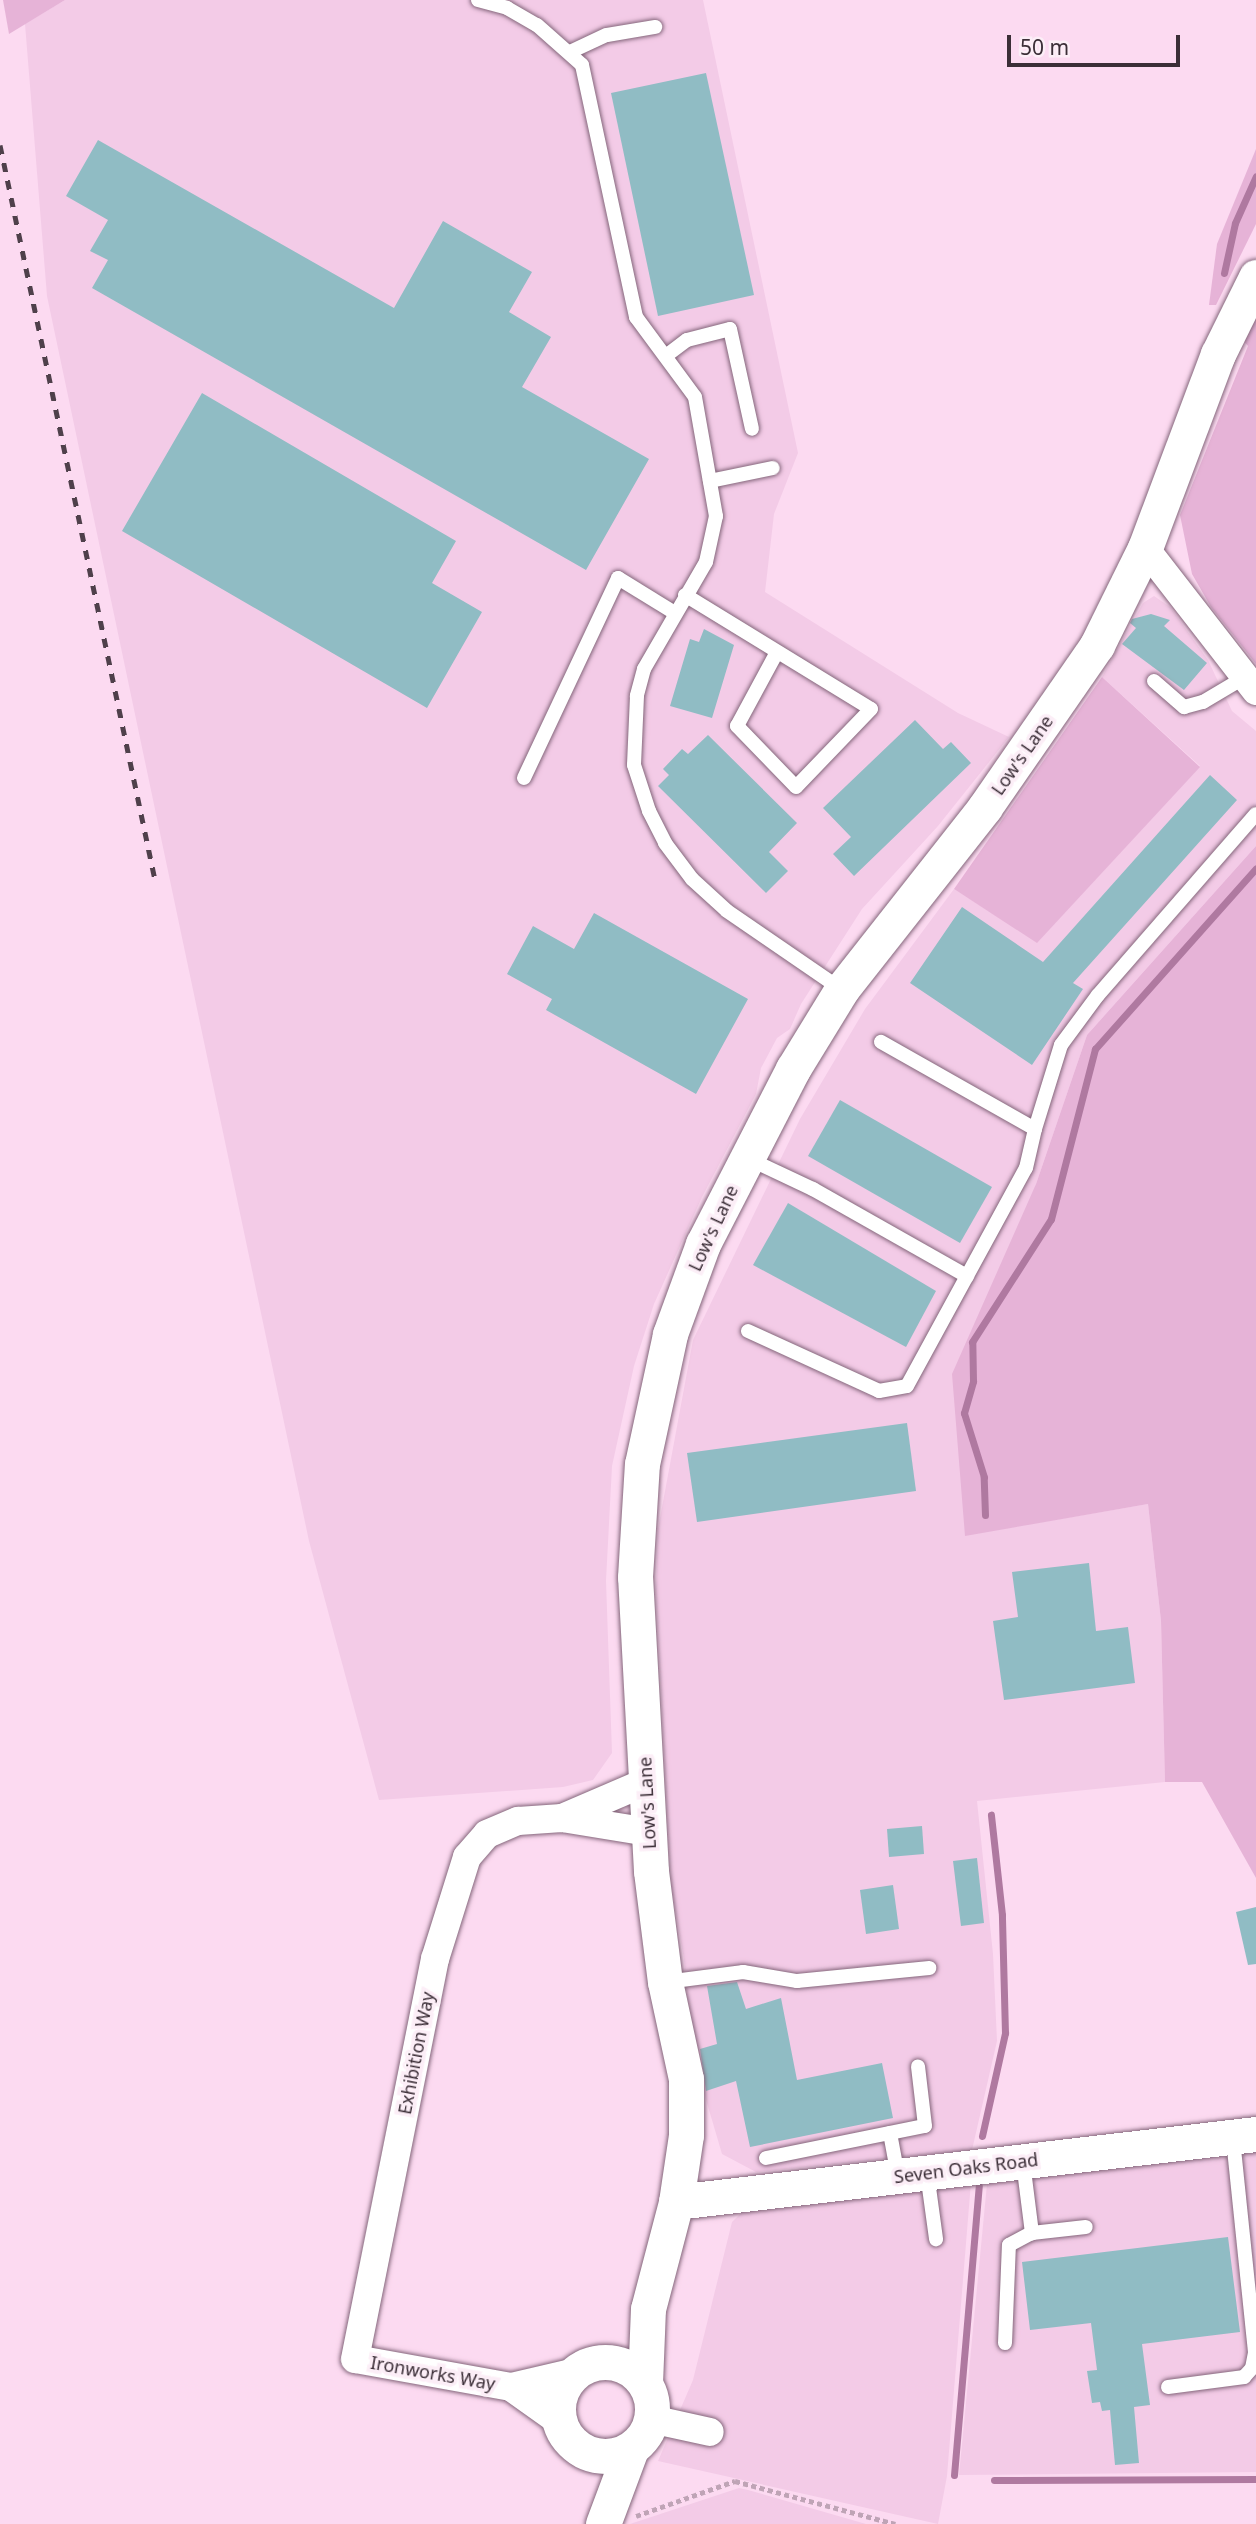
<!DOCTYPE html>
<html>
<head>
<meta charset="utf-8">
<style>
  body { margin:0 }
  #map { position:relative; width:1256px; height:2524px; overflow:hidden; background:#fcdaf1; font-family:"Noto Sans",sans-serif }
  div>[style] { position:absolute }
  .built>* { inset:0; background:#f3cbe7 }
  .green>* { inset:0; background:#e6b3d7 }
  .stream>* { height:7px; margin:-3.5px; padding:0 3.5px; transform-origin:3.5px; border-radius:3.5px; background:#af79a0 }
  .building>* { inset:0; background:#90bcc4 }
  .path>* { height:4.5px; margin-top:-2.25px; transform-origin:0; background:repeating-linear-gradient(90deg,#bfa4b6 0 5px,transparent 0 8.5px) }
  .roads { filter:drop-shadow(0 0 2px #84667b) drop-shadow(0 0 2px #84667b) }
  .service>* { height:14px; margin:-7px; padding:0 7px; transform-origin:7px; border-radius:7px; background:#fff }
  .minor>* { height:28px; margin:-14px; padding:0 14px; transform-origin:14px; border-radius:14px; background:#fff }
  .tertiary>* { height:35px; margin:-17.5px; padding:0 17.5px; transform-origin:17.5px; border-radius:17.5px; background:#fff }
  .tertiary>.ring { margin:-17.5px; padding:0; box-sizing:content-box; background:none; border:35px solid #fff; border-radius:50% }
  .rail>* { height:5px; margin-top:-2.5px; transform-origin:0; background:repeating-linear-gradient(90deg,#4f404b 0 9px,transparent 0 18px) }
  span { translate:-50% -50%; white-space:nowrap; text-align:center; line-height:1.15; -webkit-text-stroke:7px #fceef7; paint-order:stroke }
  .street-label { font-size:18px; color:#3b2e37 }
  .scale { position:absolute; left:1007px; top:35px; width:173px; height:32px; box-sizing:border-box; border:4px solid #3b2e37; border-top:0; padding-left:9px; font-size:21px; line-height:24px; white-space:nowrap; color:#3b2e37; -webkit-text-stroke:5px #fceef7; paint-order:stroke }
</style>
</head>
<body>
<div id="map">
  <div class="built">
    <i style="clip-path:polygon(65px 0,703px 0,798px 453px,774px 514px,765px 592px,958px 713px,1009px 737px,938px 826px,862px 909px,801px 1004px,790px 1029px,777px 1038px,761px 1068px,756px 1094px,702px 1197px,654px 1304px,634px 1366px,612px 1466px,606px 1581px,612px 1753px,593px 1780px,563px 1787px,379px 1800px,309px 1541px,47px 296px,25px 24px)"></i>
    <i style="clip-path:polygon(1154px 596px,1170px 607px,1208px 660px,1232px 711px,1256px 731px,1256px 846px,1087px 1035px,1036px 1184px,966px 1535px,1148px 1504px,1161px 1621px,1165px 1782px,977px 1801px,993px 1954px,997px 2041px,972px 2150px,756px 2172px,722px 2154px,692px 2052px,684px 1959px,671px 1885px,656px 1591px,658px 1529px,693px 1340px,800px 1119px,865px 1009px,954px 889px,1037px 942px,1200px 766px,1102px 677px,1143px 603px)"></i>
    <i style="clip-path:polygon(1256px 2151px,1256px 2472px,959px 2475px,987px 2184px)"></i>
    <i style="clip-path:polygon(971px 2182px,947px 2476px,938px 2524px,658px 2461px,693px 2380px,732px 2222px,746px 2208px)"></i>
    <i style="clip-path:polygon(739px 2488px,748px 2490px,866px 2524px,630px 2524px)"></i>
  </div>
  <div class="green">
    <i style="clip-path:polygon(3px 0,65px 0,9px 34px)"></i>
    <i style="clip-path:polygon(1256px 149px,1256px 224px,1216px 305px,1209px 305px,1217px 244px)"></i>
    <i style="clip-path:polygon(1256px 311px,1256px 664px,1211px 607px,1192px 574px,1180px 515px,1248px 346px,1242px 339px)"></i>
    <i style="clip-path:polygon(1102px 677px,1200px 767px,1037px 943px,954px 889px)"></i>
    <i style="clip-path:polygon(1256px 846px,1256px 1878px,1202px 1782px,1165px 1782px,1161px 1621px,1148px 1504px,965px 1536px,952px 1374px,1036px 1184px,1087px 1035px)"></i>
  </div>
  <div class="stream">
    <i style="left:1224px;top:273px;width:51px;rotate:-77.6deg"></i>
    <i style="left:1235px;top:223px;width:51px;rotate:-65.9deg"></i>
    <i style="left:985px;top:1515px;width:38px;rotate:-92deg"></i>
    <i style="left:984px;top:1477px;width:67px;rotate:-107.4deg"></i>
    <i style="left:964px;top:1413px;width:33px;rotate:-74deg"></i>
    <i style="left:973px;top:1381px;width:39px;rotate:-91deg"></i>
    <i style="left:972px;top:1342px;width:146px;rotate:-57.3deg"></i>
    <i style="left:1051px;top:1219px;width:176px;rotate:-75.5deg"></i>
    <i style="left:1095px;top:1049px;width:242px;rotate:-48.3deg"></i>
    <i style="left:982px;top:2136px;width:106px;rotate:-77.4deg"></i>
    <i style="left:1005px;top:2033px;width:118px;rotate:-91.5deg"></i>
    <i style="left:1002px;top:1915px;width:101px;rotate:-96.3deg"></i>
    <i style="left:954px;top:2475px;width:290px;rotate:-85.1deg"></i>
    <i style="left:994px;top:2480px;width:262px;rotate:-0.2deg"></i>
  </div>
  <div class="building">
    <i style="clip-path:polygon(706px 73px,754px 295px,658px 316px,611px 93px)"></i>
    <i style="clip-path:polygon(98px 140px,394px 308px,443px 221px,532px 272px,509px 312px,551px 337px,522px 387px,649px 459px,586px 570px,92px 288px,108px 260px,90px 251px,108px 220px,66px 196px)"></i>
    <i style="clip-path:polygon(202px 393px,456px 541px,432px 583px,482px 612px,427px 708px,122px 531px)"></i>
    <i style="clip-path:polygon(1151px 614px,1170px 620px,1164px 626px,1207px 663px,1184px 690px,1122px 644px,1136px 628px,1130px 623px,1132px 619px)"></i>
    <i style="clip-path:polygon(704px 629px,734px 645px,712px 718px,670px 706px,690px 639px,699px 642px)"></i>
    <i style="clip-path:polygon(915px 720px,943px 749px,951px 742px,971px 763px,854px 876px,833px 854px,851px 837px,823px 808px)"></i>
    <i style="clip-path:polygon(708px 735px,797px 823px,769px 852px,788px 871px,766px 893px,658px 786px,669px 775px,663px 769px,682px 749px,688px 754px)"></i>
    <i style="clip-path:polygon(1210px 775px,1237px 800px,1073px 983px,1083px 989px,1032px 1065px,910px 983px,962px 907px,1043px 962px)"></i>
    <i style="clip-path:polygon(594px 913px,748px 999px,696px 1094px,546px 1010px,552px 999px,507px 974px,533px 926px,574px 949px)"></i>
    <i style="clip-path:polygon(840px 1100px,992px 1187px,960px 1243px,808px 1156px)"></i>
    <i style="clip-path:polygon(788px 1203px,936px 1291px,906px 1347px,753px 1265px)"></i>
    <i style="clip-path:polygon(907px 1423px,916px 1491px,697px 1522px,687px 1453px)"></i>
    <i style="clip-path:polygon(1089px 1563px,1096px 1631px,1128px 1627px,1135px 1683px,1004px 1700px,993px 1621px,1018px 1617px,1012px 1572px)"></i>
    <i style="clip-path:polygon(922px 1826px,924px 1854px,889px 1857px,887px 1829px)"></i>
    <i style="clip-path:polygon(977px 1858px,984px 1923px,961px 1926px,953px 1861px)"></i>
    <i style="clip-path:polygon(893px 1885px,899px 1929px,866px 1934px,860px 1890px)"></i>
    <i style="clip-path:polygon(1256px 1907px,1256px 1964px,1248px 1965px,1236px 1912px)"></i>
    <i style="clip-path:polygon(737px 1982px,746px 2009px,781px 1998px,797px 2080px,882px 2063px,893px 2118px,750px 2147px,736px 2081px,706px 2091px,700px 2049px,717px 2044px,707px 1986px)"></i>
    <i style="clip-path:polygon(1228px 2237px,1240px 2332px,1142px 2344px,1150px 2405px,1134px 2407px,1139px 2463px,1115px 2465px,1110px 2410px,1102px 2411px,1100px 2402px,1092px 2403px,1087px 2371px,1097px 2370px,1091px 2323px,1030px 2330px,1022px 2262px)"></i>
  </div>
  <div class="path">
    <i style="left:636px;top:2516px;width:105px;rotate:-19.5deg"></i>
    <i style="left:735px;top:2481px;width:166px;rotate:15deg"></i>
  </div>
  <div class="roads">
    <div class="service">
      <i style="left:478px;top:0;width:30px;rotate:15deg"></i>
      <i style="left:507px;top:8px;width:34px;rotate:30deg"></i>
      <i style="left:537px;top:25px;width:60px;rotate:41.6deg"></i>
      <i style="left:582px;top:65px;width:258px;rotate:77.9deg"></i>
      <i style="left:636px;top:317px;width:99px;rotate:53.6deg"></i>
      <i style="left:695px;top:397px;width:121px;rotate:80deg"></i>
      <i style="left:716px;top:516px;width:47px;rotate:102.3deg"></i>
      <i style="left:706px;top:562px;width:124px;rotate:120.1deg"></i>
      <i style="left:644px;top:669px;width:28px;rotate:105deg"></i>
      <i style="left:637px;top:696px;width:69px;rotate:92.5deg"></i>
      <i style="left:634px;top:765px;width:48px;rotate:71.9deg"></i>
      <i style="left:649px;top:811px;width:36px;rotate:63deg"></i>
      <i style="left:665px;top:843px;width:45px;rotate:53.1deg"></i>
      <i style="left:692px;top:879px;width:47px;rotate:42.4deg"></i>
      <i style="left:727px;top:911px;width:138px;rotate:34.4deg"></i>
      <i style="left:572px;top:51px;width:38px;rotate:-25deg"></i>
      <i style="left:607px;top:35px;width:49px;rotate:-9.5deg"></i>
      <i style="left:667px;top:355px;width:25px;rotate:-37deg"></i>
      <i style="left:687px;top:340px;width:44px;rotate:-14.3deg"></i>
      <i style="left:730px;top:329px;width:102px;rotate:77.6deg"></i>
      <i style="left:710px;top:481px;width:64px;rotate:-11.7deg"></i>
      <i style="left:685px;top:595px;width:218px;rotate:31.5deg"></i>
      <i style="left:871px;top:709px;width:108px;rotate:133.9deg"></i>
      <i style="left:796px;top:787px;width:85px;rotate:-134deg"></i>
      <i style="left:737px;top:726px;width:84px;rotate:-61.6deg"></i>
      <i style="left:1154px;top:681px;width:40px;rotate:41deg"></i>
      <i style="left:1184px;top:707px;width:20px;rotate:-15deg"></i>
      <i style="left:1203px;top:702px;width:49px;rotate:-30.8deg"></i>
      <i style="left:524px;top:778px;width:221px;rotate:-64.8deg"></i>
      <i style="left:618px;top:578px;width:67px;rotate:31.6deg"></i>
      <i style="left:1035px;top:1129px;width:88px;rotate:-72.8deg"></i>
      <i style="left:1061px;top:1045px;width:62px;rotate:-53.5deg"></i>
      <i style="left:1098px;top:995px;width:240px;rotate:-48.9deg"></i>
      <i style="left:747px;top:1158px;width:73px;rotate:25.2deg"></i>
      <i style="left:813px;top:1189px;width:177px;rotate:29.5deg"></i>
      <i style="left:748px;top:1331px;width:144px;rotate:24.6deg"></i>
      <i style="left:879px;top:1391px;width:28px;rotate:-10deg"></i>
      <i style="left:907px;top:1386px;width:248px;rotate:-61.4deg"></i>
      <i style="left:1026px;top:1168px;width:40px;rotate:-77deg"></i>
      <i style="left:1035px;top:1129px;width:177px;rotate:-150.5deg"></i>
      <i style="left:666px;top:1982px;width:78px;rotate:-7.4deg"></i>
      <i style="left:743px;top:1972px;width:55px;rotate:9.5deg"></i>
      <i style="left:797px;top:1981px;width:133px;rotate:-5.6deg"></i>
      <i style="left:890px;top:2133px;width:44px;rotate:79.5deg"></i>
      <i style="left:766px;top:2158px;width:162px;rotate:-11.4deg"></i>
      <i style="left:925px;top:2126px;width:60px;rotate:-96.7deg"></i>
      <i style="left:1023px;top:2162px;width:72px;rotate:82.8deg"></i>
      <i style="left:927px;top:2173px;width:67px;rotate:82.2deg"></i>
      <i style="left:1005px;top:2343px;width:98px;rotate:-87.7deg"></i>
      <i style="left:1009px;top:2245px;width:26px;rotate:-28deg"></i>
      <i style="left:1032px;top:2233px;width:54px;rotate:-6.3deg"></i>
      <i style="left:1168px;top:2387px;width:77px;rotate:-7.5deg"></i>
      <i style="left:1244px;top:2377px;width:12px;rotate:-48deg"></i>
      <i style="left:1252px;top:2368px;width:16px;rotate:-79deg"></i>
      <i style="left:1255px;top:2352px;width:215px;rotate:-95.9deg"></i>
    </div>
    <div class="minor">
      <i style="left:1145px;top:548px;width:181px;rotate:52.2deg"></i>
      <i style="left:562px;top:1818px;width:91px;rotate:-23.2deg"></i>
      <i style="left:576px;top:2372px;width:67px;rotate:167deg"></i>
      <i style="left:511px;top:2387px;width:158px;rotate:-169.8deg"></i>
      <i style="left:355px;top:2359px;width:408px;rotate:-78.7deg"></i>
      <i style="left:435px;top:1959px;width:107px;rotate:-72.6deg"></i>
      <i style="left:467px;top:1857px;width:30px;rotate:-49deg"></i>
      <i style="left:487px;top:1834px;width:34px;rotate:-23deg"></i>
      <i style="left:518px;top:1821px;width:44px;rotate:-3.9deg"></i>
      <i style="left:562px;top:1818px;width:87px;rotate:9.2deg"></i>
      <i style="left:511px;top:2387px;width:60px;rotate:35.5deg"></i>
      <i style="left:651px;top:2419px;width:60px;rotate:12.4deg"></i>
    </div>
    <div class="tertiary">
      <i style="left:676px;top:2202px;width:584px;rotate:-6.69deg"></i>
      <i class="ring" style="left:558px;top:2362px;width:59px;height:59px"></i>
      <i style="left:645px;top:2383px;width:74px;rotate:-87.7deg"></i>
      <i style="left:648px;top:2309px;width:111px;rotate:-75.3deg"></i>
      <i style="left:676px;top:2202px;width:68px;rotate:-81.5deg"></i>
      <i style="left:686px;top:2135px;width:56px;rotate:-90deg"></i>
      <i style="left:686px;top:2079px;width:99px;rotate:-102.2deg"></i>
      <i style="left:665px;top:1982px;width:112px;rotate:-97.2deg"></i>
      <i style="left:651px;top:1871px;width:294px;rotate:-93.1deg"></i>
      <i style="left:635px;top:1577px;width:113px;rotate:-86.5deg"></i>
      <i style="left:642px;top:1464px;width:133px;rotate:-77.8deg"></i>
      <i style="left:670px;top:1334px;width:96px;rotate:-69.9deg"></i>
      <i style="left:703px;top:1244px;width:197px;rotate:-62.8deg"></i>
      <i style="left:793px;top:1069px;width:94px;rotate:-58.5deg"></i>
      <i style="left:842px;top:989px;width:231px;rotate:-51.8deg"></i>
      <i style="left:985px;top:807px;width:197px;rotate:-55.3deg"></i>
      <i style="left:1097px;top:645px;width:108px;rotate:-63.7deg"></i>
      <i style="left:1145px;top:548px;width:207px;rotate:-69.4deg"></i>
      <i style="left:1218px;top:354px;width:86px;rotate:-63.7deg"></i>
      <i style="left:603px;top:2524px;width:80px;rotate:-69.5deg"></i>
    </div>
  </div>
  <div class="rail">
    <i style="left:0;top:145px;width:751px;rotate:78.09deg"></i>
  </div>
  <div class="street-label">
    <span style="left:1022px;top:755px;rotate:-55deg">Low's Lane</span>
    <span style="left:713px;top:1228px;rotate:-65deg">Low's Lane</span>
    <span style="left:647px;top:1803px;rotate:-93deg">Low's Lane</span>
    <span style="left:416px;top:2053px;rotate:-79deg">Exhibition Way</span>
    <span style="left:966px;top:2168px;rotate:-7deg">Seven Oaks Road</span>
    <span style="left:433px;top:2373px;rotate:10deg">Ironworks Way</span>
  </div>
  <div class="scale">50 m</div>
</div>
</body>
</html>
